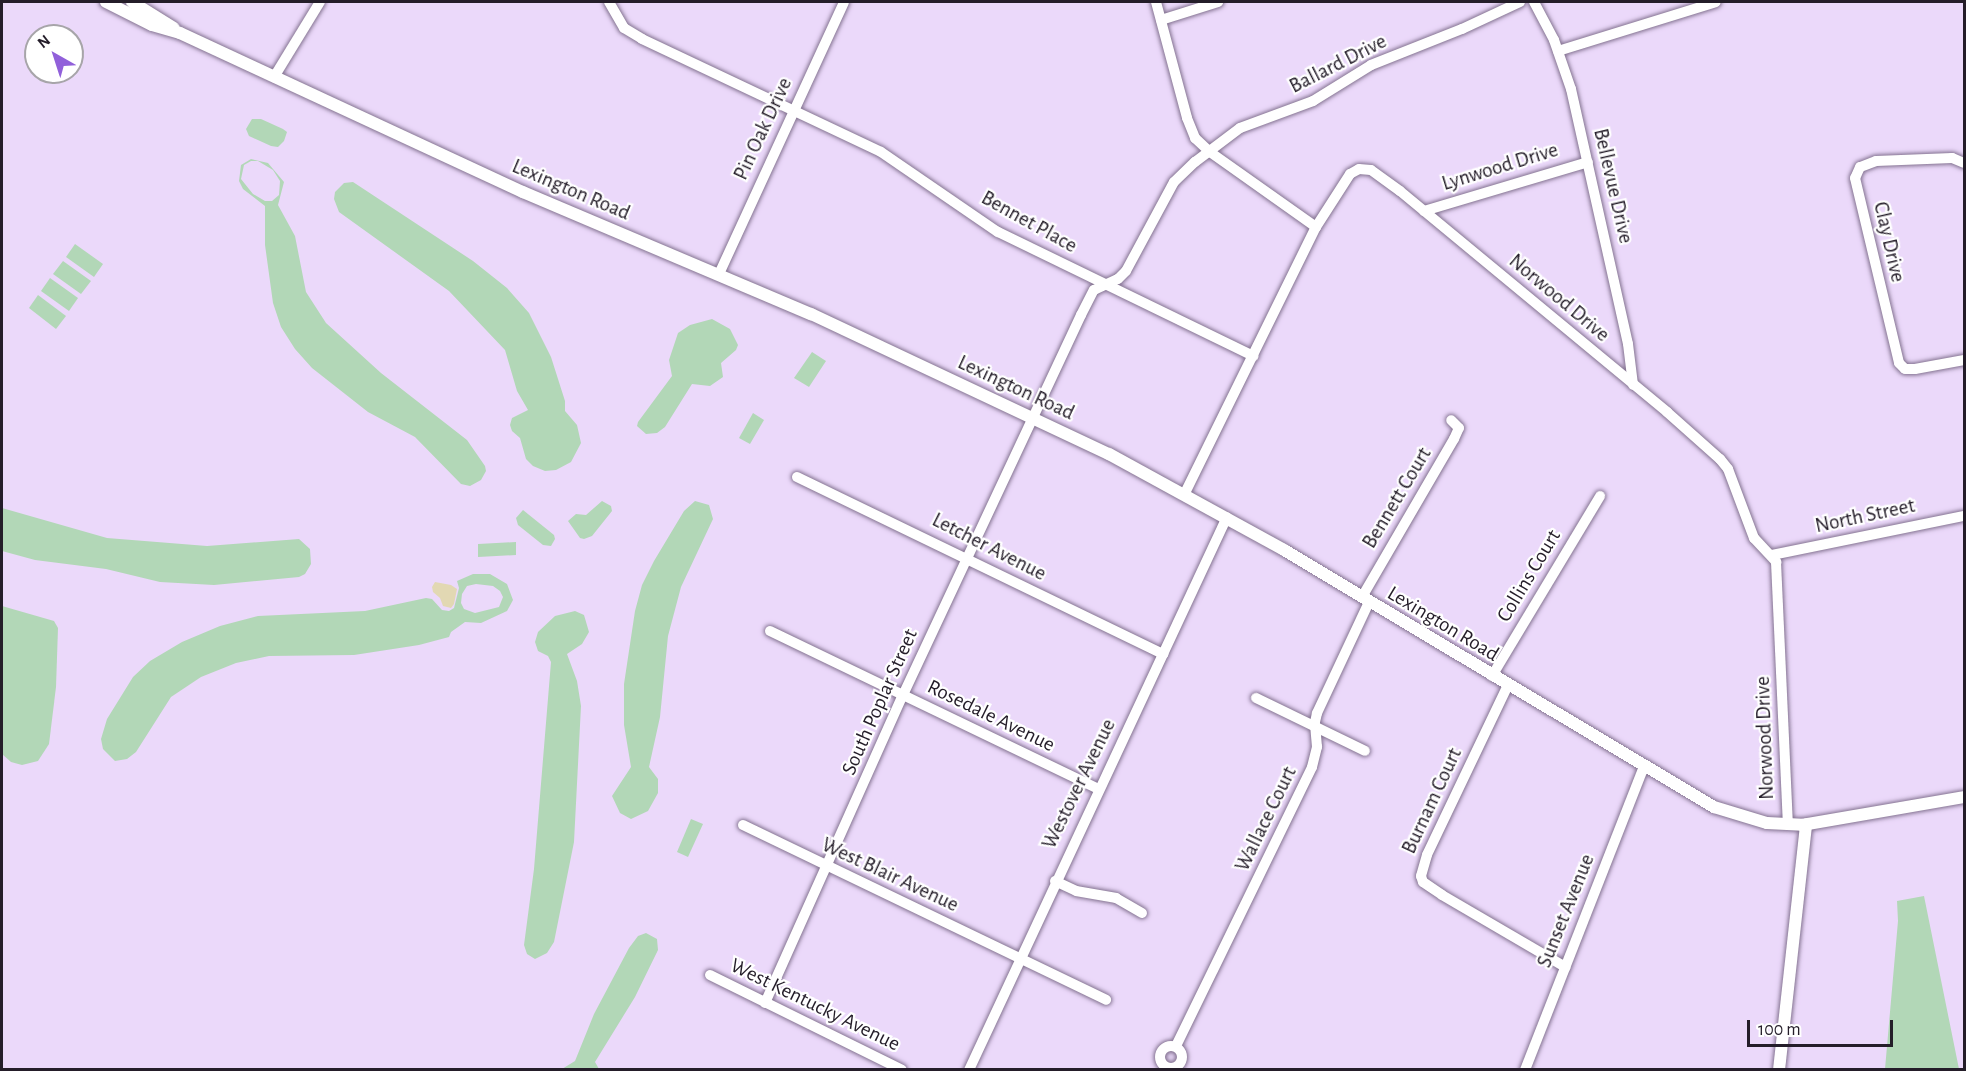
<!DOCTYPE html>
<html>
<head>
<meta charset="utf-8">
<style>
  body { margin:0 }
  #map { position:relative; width:1966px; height:1071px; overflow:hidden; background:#ebd9fa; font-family:"Alegreya Sans",sans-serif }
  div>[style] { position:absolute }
  .green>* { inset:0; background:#b2d7b7 }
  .sand>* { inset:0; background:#e2d8b3 }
  .roads { filter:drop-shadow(0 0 2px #847391) drop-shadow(0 0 2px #847391) }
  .minor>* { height:10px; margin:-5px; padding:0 5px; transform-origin:5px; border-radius:5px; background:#fff }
  .minor>.ring { margin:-5px; padding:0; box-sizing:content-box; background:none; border:10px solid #fff; border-radius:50% }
  .major>* { height:12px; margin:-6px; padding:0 6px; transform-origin:6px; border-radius:6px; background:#fff }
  span { translate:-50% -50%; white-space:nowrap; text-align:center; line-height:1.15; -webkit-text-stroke:4.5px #fff; paint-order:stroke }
  .street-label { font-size:21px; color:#241d29 }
  .frame { position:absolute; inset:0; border:3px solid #241d29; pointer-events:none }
  .north { position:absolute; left:24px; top:24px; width:60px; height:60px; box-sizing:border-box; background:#fff; border:2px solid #a7a5a9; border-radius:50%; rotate:321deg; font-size:16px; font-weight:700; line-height:24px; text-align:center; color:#241d29 }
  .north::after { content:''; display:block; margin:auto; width:21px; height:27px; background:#9160da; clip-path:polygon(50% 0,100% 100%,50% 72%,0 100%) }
  .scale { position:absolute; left:1747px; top:1020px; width:146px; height:27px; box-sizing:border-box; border:3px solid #241d29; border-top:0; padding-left:8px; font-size:18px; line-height:21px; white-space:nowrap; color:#241d29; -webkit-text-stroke:4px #fff; paint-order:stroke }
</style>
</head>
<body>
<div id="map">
  <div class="green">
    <i style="clip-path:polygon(252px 119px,261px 119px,283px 129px,287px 132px,284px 141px,278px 147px,271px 146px,249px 136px,246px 129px)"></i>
    <i style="clip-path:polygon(evenodd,251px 159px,268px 163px,284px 182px,278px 205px,295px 236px,306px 292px,326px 323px,381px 373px,467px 440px,485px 466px,486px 471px,481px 480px,470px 486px,461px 484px,415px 437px,368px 412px,312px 368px,295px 349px,281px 327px,273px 303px,265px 245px,265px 206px,243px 189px,239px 181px,241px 165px,251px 159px,258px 161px,273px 170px,280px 181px,279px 195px,272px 201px,265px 201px,253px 194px,241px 179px,244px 165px,251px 161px,258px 161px)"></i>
    <i style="clip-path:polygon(353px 182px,473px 261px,507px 288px,529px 313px,551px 357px,565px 401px,565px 411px,577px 425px,581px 443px,571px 462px,556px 470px,545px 471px,533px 466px,526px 459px,520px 438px,512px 431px,510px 425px,512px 418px,528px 410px,517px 391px,505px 350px,449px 291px,339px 212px,334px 199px,335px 192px,344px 183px)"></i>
    <i style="clip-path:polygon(75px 244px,103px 264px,94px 277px,66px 257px)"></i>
    <i style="clip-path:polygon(63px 261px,91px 281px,81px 294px,53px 274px)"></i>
    <i style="clip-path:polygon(50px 278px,78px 298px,69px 311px,41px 291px)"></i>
    <i style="clip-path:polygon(38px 295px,66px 316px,56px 329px,29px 308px)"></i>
    <i style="clip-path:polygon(712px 319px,730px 329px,738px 345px,736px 350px,721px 363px,723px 377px,710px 386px,692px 384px,665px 427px,657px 433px,646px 434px,637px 426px,638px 422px,672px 376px,669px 360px,678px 333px,690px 325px)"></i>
    <i style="clip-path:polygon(812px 352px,826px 361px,809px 387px,794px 378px)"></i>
    <i style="clip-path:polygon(753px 413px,764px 420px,750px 444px,739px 438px)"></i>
    <i style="clip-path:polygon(602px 501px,611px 506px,612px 511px,592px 536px,584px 539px,580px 538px,568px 521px,576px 514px,586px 515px)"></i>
    <i style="clip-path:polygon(695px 501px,709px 505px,713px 519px,681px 587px,668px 636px,660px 717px,649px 767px,658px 779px,658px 793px,648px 811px,631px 819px,620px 813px,612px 796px,631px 767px,624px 725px,624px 684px,635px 611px,642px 585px,654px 561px,684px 511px)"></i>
    <i style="clip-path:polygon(2px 508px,107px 538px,207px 546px,299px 539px,310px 549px,311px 564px,305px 574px,299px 577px,214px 585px,160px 582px,106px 569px,35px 560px,2px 551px)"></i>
    <i style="clip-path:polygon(523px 510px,554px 535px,555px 539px,551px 546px,543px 545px,518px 525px,516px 518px)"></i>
    <i style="clip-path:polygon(516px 542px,516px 555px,478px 557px,478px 544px)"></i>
    <i style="clip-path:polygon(evenodd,473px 574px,490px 574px,507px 584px,513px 600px,507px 611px,481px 623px,465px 622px,451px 632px,449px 637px,419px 645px,354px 655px,269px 656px,236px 663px,201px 677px,171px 697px,136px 752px,127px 759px,115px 761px,103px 749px,101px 739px,107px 719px,133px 677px,150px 661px,182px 642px,220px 626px,258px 616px,365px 611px,426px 598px,432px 599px,442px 610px,449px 611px,454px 608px,459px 588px,457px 581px,473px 574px,476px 584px,493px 586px,500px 591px,503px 597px,499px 607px,475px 613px,464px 609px,461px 603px,462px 594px,467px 586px,476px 584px)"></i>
    <i style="clip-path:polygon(2px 606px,54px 621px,58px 628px,56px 687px,49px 744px,38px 761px,22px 765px,11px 762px,2px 754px)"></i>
    <i style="clip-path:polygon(575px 611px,584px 615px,589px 632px,582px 644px,567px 654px,577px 681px,581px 706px,574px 842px,554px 942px,547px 953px,535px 959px,527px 954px,524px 945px,534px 869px,551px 662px,548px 656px,538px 651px,535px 642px,538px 632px,555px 616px)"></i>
    <i style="clip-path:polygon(691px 819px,703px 824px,688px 857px,677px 852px)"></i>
    <i style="clip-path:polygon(1924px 896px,1959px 1069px,1885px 1069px,1898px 921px,1897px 901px)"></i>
    <i style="clip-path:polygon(646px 933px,657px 939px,658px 950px,635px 997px,595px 1062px,599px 1069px,562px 1069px,575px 1061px,594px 1014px,629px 948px,638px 936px)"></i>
  </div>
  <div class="sand">
    <i style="clip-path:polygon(435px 582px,451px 585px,457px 589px,454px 604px,451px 608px,443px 606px,440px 598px,433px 592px,432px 587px)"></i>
  </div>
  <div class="roads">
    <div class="minor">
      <i style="left:609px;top:2px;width:30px;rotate:60deg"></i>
      <i style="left:624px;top:28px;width:21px;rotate:31deg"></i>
      <i style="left:642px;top:39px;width:264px;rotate:25.3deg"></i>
      <i style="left:881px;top:152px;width:142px;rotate:34.4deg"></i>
      <i style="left:998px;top:232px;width:284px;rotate:25.9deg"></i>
      <i style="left:1156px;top:2px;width:120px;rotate:75deg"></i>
      <i style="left:1187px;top:118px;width:22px;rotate:68deg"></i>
      <i style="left:1195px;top:138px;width:21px;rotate:43deg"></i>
      <i style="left:1210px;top:152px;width:130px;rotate:35.3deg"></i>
      <i style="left:1534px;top:2px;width:43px;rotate:62.2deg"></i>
      <i style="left:1554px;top:40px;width:52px;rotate:70.9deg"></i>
      <i style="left:1571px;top:89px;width:261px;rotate:77.4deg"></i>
      <i style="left:1628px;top:344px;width:41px;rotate:83deg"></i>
      <i style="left:1161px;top:20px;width:60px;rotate:-17.5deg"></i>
      <i style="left:1558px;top:51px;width:165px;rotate:-17.2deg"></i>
      <i style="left:274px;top:77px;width:88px;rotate:-58.5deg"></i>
      <i style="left:1964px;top:163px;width:13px;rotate:-157deg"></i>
      <i style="left:1952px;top:158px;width:76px;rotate:177.7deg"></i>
      <i style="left:1876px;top:161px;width:17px;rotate:159deg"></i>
      <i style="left:1860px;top:167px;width:12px;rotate:114deg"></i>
      <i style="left:1855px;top:178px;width:190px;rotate:76.6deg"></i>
      <i style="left:1899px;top:363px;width:8px;rotate:45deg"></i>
      <i style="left:1905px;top:369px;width:10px"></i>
      <i style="left:1915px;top:369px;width:50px;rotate:-10.4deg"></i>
      <i style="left:1424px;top:211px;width:171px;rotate:-16.6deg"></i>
      <i style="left:719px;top:274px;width:299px;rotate:-65.3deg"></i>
      <i style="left:797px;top:477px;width:407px;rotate:25.8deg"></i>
      <i style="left:1185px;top:493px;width:297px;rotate:-63.8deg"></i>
      <i style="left:1316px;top:227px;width:63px;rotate:-57.3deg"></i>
      <i style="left:1350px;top:174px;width:10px;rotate:-29deg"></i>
      <i style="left:1359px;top:169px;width:12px;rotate:5deg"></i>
      <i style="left:1371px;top:170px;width:36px;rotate:36deg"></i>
      <i style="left:1400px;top:191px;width:347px;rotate:39.6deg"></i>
      <i style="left:1667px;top:412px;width:71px;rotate:41.6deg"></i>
      <i style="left:1720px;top:459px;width:13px;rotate:51deg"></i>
      <i style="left:1728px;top:469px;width:74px;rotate:69.4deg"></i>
      <i style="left:1754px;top:538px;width:33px;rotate:47deg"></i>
      <i style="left:1776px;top:562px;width:263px;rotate:87.4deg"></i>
      <i style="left:1772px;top:555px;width:196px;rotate:-11.5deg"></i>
      <i style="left:1362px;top:597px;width:183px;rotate:-59.8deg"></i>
      <i style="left:1454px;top:439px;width:12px;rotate:-66deg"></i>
      <i style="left:1459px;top:428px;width:11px;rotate:-135deg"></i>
      <i style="left:770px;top:631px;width:364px;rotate:25.7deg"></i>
      <i style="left:1492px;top:676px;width:210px;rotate:-59deg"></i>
      <i style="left:1508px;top:685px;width:188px;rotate:115.5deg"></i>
      <i style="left:1427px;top:855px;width:22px;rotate:106deg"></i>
      <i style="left:1421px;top:876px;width:6px;rotate:72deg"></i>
      <i style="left:1423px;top:882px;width:23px;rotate:34deg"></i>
      <i style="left:1442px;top:895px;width:143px;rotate:30.3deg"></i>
      <i style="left:1256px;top:698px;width:121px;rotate:25.9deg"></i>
      <i style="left:743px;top:825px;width:403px;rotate:25.7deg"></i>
      <i style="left:1055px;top:881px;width:23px;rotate:25deg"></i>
      <i style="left:1076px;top:891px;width:41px;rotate:9.9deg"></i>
      <i style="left:1116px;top:898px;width:30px;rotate:30deg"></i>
      <i style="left:710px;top:975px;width:214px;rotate:26.3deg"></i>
      <i style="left:765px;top:1003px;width:338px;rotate:-65.9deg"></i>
      <i style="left:903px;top:695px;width:420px;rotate:-64.9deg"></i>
      <i style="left:1081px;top:315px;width:28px;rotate:-63deg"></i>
      <i style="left:1094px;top:290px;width:26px;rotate:-25deg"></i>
      <i style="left:1118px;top:279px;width:11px;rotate:-45deg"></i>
      <i style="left:1126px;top:271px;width:101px;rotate:-61.7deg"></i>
      <i style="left:1174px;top:182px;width:29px;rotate:-44deg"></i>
      <i style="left:1195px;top:162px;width:56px;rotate:-37.1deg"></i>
      <i style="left:1240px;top:128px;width:78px;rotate:-20.3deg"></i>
      <i style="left:1313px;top:101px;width:68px;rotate:-31.8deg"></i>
      <i style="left:1371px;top:65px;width:98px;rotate:-21.6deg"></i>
      <i style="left:1462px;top:29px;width:64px;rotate:-25deg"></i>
      <i class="ring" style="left:1160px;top:1046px;width:12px;height:12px"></i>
      <i style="left:1176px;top:1046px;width:310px;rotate:-64deg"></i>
      <i style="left:1312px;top:767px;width:21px;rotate:-76deg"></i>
      <i style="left:1317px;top:747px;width:25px;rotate:-95deg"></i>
      <i style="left:1315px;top:722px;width:9px;rotate:-77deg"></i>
      <i style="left:1317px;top:713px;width:123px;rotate:-64.9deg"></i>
      <i style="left:969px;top:1070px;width:610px;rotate:-64.99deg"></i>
      <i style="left:1525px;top:1070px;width:326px;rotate:-68.6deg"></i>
    </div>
    <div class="major">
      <i style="left:106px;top:2px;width:51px;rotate:26.6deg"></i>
      <i style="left:152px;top:25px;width:29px;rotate:16deg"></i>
      <i style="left:180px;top:33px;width:378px;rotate:24.9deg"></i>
      <i style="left:523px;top:192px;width:313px;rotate:23deg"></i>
      <i style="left:811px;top:314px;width:329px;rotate:25.2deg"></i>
      <i style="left:1109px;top:454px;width:200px;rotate:28.7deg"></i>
      <i style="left:1284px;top:550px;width:501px;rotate:30.87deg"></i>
      <i style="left:1714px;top:807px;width:55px;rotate:16.8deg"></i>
      <i style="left:1767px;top:823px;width:35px;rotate:3deg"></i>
      <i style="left:1802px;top:825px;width:164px;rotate:-9.8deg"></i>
      <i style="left:132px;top:2px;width:49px;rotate:31.8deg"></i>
      <i style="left:1779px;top:1070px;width:247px;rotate:-83.7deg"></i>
    </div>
  </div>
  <div class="street-label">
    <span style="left:1338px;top:64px;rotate:-27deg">Ballard Drive</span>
    <span style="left:763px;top:129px;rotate:-65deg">Pin Oak Drive</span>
    <span style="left:1500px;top:167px;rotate:-17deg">Lynwood Drive</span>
    <span style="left:1613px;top:186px;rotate:77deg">Bellevue Drive</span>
    <span style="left:571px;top:190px;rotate:23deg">Lexington Road</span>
    <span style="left:1029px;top:222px;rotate:29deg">Bennet Place</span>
    <span style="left:1889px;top:242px;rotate:77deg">Clay Drive</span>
    <span style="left:1559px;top:298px;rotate:40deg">Norwood Drive</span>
    <span style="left:1016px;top:388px;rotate:25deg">Lexington Road</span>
    <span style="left:1397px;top:498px;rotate:-59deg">Bennett Court</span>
    <span style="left:1865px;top:516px;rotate:-12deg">North Street</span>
    <span style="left:989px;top:547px;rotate:27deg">Letcher Avenue</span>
    <span style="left:1529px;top:576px;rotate:-59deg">Collins Court</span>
    <span style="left:1443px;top:624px;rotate:31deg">Lexington Road</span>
    <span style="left:880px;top:702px;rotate:-66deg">South Poplar Street</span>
    <span style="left:991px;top:716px;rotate:26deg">Rosedale Avenue</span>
    <span style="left:1765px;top:738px;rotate:-92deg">Norwood Drive</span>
    <span style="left:1079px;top:784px;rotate:-64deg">Westover Avenue</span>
    <span style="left:1432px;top:801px;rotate:-65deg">Burnam Court</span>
    <span style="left:1266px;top:819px;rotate:-64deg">Wallace Court</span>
    <span style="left:890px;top:875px;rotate:25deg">West Blair Avenue</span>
    <span style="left:1566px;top:911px;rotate:-68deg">Sunset Avenue</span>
    <span style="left:815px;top:1005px;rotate:26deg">West Kentucky Avenue</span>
  </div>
  <div class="frame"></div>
  <div class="north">N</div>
  <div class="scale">100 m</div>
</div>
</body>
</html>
